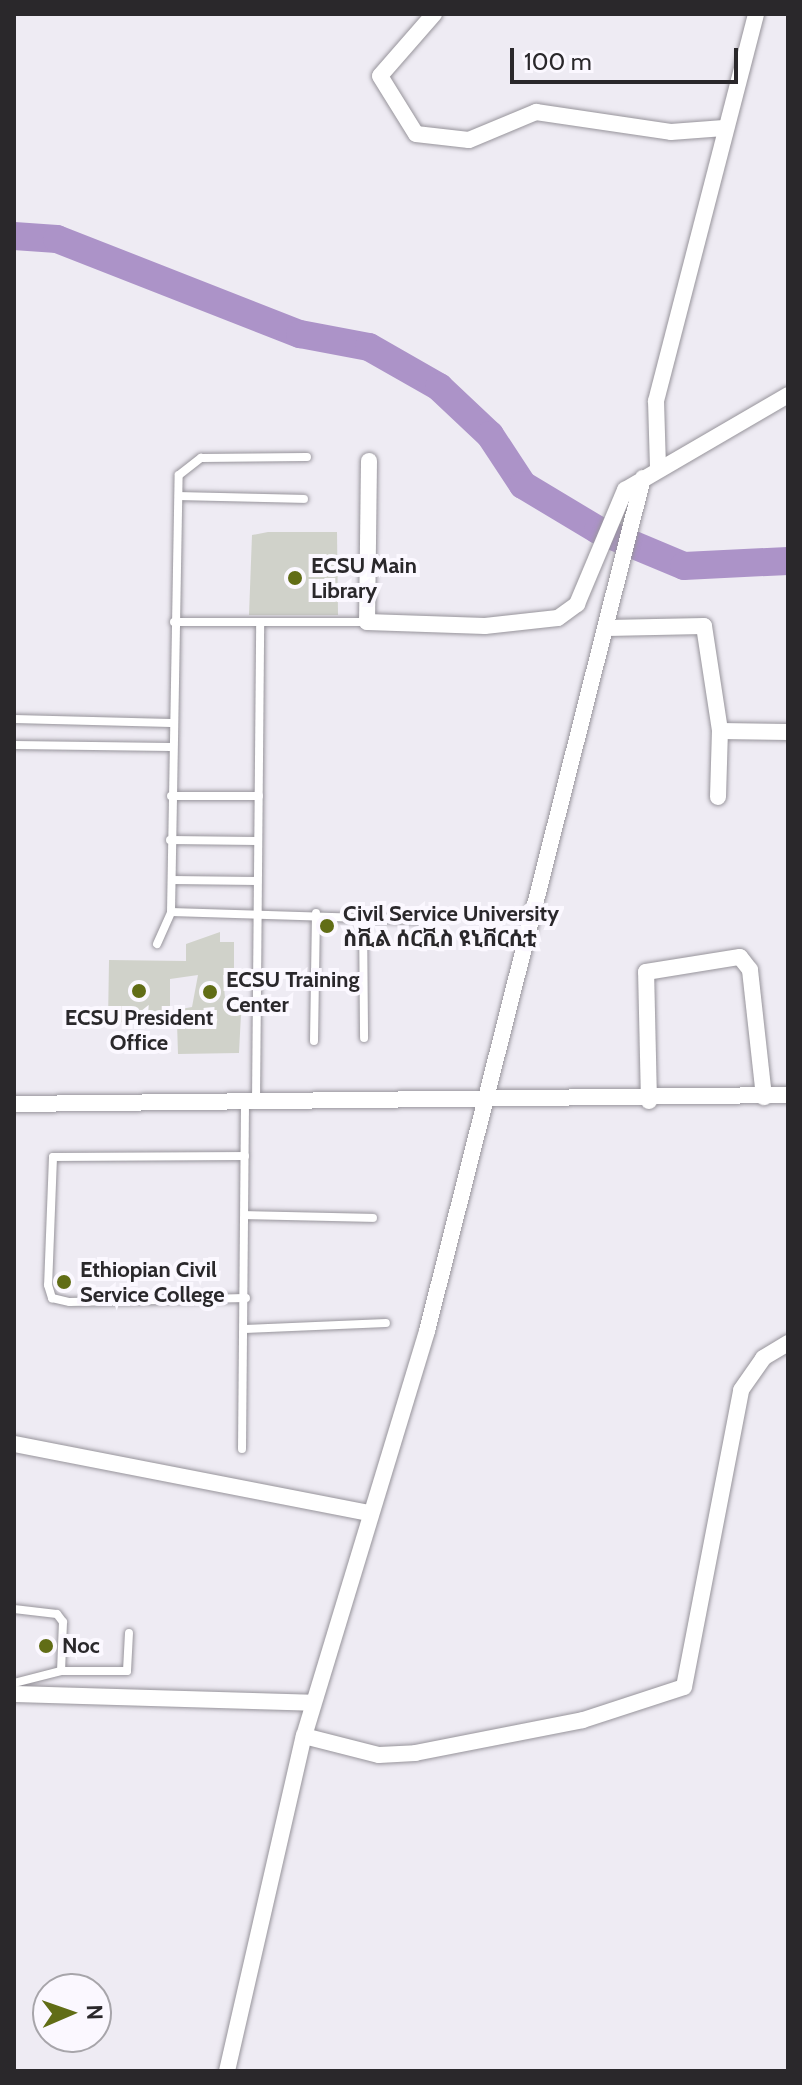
<!DOCTYPE html>
<html>
<head>
<meta charset="utf-8">
<style>
  body { margin:0 }
  #map { position:relative; width:802px; height:2085px; overflow:hidden; background:#eeebf3; font-family:Cabin,"Noto Sans Ethiopic",sans-serif }
  div>[style] { position:absolute }
  .river>* { height:28px; margin:-14px; padding:0 14px; transform-origin:14px; border-radius:14px; background:#ac93c8 }
  .building>* { inset:0; background:#d0d2ca }
  .roads { filter:drop-shadow(0 0 2px #97949b) drop-shadow(0 0 2px #97949b) }
  .service>* { height:8px; margin:-4px; padding:0 4px; transform-origin:4px; border-radius:4px; background:#fff }
  .minor>* { height:16px; margin:-8px; padding:0 8px; transform-origin:8px; border-radius:8px; background:#fff }
  .dots>* { width:22px; height:22px; translate:-50% -50%; box-sizing:border-box; border:4px solid #fbf8ff; border-radius:50% }
  span { translate:-50% -50%; white-space:nowrap; text-align:center; line-height:1.15; -webkit-text-stroke:8px #fbf8ff; paint-order:stroke }
  .poi-label { font-size:22px; color:#2a282b; font-weight:700 }
  .left { translate:0 -50%; text-align:left }
  .frame { position:absolute; inset:0; border:16px solid #2a282b; pointer-events:none }
  .north { position:absolute; left:32px; top:1973px; width:80px; height:80px; box-sizing:border-box; background:#fbf8ff; border:2px solid #a7a5aa; border-radius:50%; rotate:88deg; font-size:22px; font-weight:700; line-height:32px; text-align:center; color:#2a282b }
  .north::after { content:''; display:block; margin:auto; width:28px; height:36px; background:#616d16; clip-path:polygon(50% 0,100% 100%,50% 72%,0 100%) }
  .scale { position:absolute; left:510px; top:48px; width:228px; height:36px; box-sizing:border-box; border:4px solid #2a282b; border-top:0; padding-left:10px; font-size:24px; line-height:28px; white-space:nowrap; color:#2a282b; -webkit-text-stroke:6px #fbf8ff; paint-order:stroke }
</style>
</head>
<body>
<div id="map">
  <div class="river">
    <i style="left:14px;top:236px;width:43px;rotate:4deg"></i>
    <i style="left:57px;top:239px;width:261px;rotate:21.4deg"></i>
    <i style="left:300px;top:334px;width:70px;rotate:10.7deg"></i>
    <i style="left:369px;top:347px;width:81px;rotate:29.7deg"></i>
    <i style="left:439px;top:387px;width:70px;rotate:43.3deg"></i>
    <i style="left:490px;top:435px;width:60px;rotate:56.6deg"></i>
    <i style="left:523px;top:485px;width:87px;rotate:31deg"></i>
    <i style="left:598px;top:530px;width:93px;rotate:22.7deg"></i>
    <i style="left:684px;top:566px;width:104px;rotate:-2.8deg"></i>
  </div>
  <div class="building">
    <i style="clip-path:polygon(268px 532px,337px 532px,338px 615px,249px 615px,252px 535px)"></i>
    <i style="clip-path:polygon(evenodd,220px 932px,220px 942px,234px 942px,234px 975px,223px 975px,226px 1010px,241px 1014px,239px 1053px,178px 1054px,177px 1023px,108px 1022px,109px 960px,186px 961px,186px 944px,220px 932px,198px 975px,192px 1007px,170px 1011px,170px 979px,198px 975px)"></i>
  </div>
  <div class="roads">
    <div class="service">
      <i style="left:181px;top:496px;width:123px;rotate:1.4deg"></i>
      <i style="left:174px;top:622px;width:193px"></i>
      <i style="left:14px;top:719px;width:157px;rotate:1.5deg"></i>
      <i style="left:14px;top:745px;width:157px;rotate:0.7deg"></i>
      <i style="left:171px;top:796px;width:88px"></i>
      <i style="left:170px;top:840px;width:87px;rotate:0.7deg"></i>
      <i style="left:172px;top:880px;width:85px;rotate:0.7deg"></i>
      <i style="left:171px;top:912px;width:257px;rotate:1.8deg"></i>
      <i style="left:363px;top:915px;width:123px;rotate:89.5deg"></i>
      <i style="left:157px;top:944px;width:35px;rotate:-66deg"></i>
      <i style="left:171px;top:912px;width:437px;rotate:-89deg"></i>
      <i style="left:179px;top:475px;width:28px;rotate:-38deg"></i>
      <i style="left:201px;top:458px;width:106px;rotate:-0.5deg"></i>
      <i style="left:314px;top:1041px;width:128px;rotate:-89.1deg"></i>
      <i style="left:256px;top:1103px;width:478px;rotate:-89.5deg"></i>
      <i style="left:245px;top:1156px;width:192px;rotate:179.7deg"></i>
      <i style="left:53px;top:1157px;width:128px;rotate:92.2deg"></i>
      <i style="left:48px;top:1285px;width:14px;rotate:73deg"></i>
      <i style="left:52px;top:1298px;width:18px;rotate:13deg"></i>
      <i style="left:70px;top:1302px;width:176px;rotate:-1.3deg"></i>
      <i style="left:245px;top:1215px;width:128px;rotate:1.3deg"></i>
      <i style="left:245px;top:1329px;width:141px;rotate:-2.4deg"></i>
      <i style="left:242px;top:1449px;width:345px;rotate:-89.5deg"></i>
      <i style="left:14px;top:1609px;width:43px;rotate:6.6deg"></i>
      <i style="left:57px;top:1614px;width:10px;rotate:53deg"></i>
      <i style="left:63px;top:1622px;width:49px;rotate:92.3deg"></i>
      <i style="left:61px;top:1671px;width:49px;rotate:165.7deg"></i>
      <i style="left:61px;top:1671px;width:66px"></i>
      <i style="left:127px;top:1671px;width:38px;rotate:-87deg"></i>
    </div>
    <div class="minor">
      <i style="left:434px;top:14px;width:82px;rotate:131.1deg"></i>
      <i style="left:380px;top:76px;width:68px;rotate:58.2deg"></i>
      <i style="left:416px;top:134px;width:53px;rotate:6.5deg"></i>
      <i style="left:469px;top:140px;width:73px;rotate:-22.7deg"></i>
      <i style="left:536px;top:112px;width:136px;rotate:8.4deg"></i>
      <i style="left:671px;top:132px;width:53px;rotate:-4.3deg"></i>
      <i style="left:369px;top:461px;width:161px;rotate:90.7deg"></i>
      <i style="left:367px;top:622px;width:118px;rotate:1.9deg"></i>
      <i style="left:485px;top:626px;width:73px;rotate:-6.3deg"></i>
      <i style="left:558px;top:618px;width:24px;rotate:-36deg"></i>
      <i style="left:577px;top:604px;width:124px;rotate:-67.2deg"></i>
      <i style="left:625px;top:490px;width:189px;rotate:-30.2deg"></i>
      <i style="left:658px;top:468px;width:67px;rotate:-91.7deg"></i>
      <i style="left:656px;top:401px;width:400px;rotate:-75.5deg"></i>
      <i style="left:607px;top:628px;width:97px;rotate:-1.2deg"></i>
      <i style="left:704px;top:626px;width:106px;rotate:81.3deg"></i>
      <i style="left:720px;top:731px;width:68px;rotate:0.8deg"></i>
      <i style="left:718px;top:797px;width:66px;rotate:-88.3deg"></i>
      <i style="left:649px;top:1101px;width:129px;rotate:-91.3deg"></i>
      <i style="left:646px;top:972px;width:95px;rotate:-9.1deg"></i>
      <i style="left:740px;top:957px;width:16px;rotate:52deg"></i>
      <i style="left:750px;top:970px;width:128px;rotate:83.7deg"></i>
      <i style="left:14px;top:1104px;width:774px;rotate:-0.67deg"></i>
      <i style="left:14px;top:1444px;width:362px;rotate:11deg"></i>
      <i style="left:14px;top:1694px;width:299px;rotate:1.7deg"></i>
      <i style="left:304px;top:1736px;width:77px;rotate:14.2deg"></i>
      <i style="left:379px;top:1755px;width:36px;rotate:-3deg"></i>
      <i style="left:415px;top:1753px;width:171px;rotate:-11.1deg"></i>
      <i style="left:583px;top:1720px;width:106px;rotate:-18.1deg"></i>
      <i style="left:684px;top:1687px;width:302px;rotate:-79.1deg"></i>
      <i style="left:741px;top:1390px;width:39px;rotate:-55deg"></i>
      <i style="left:763px;top:1358px;width:29px;rotate:-31deg"></i>
      <i style="left:227px;top:2071px;width:344px;rotate:-77.1deg"></i>
      <i style="left:304px;top:1736px;width:423px;rotate:-73.1deg"></i>
      <i style="left:427px;top:1331px;width:880px;rotate:-75.79deg"></i>
    </div>
  </div>
  <div class="dots">
    <i style="left:295px;top:578px;background:#616d16"></i>
    <i style="left:327px;top:926px;background:#616d16"></i>
    <i style="left:139px;top:991px;background:#616d16"></i>
    <i style="left:210px;top:992px;background:#616d16"></i>
    <i style="left:64px;top:1282px;background:#616d16"></i>
    <i style="left:46px;top:1646px;background:#616d16"></i>
  </div>
  <div class="poi-label">
    <span class="left" style="left:311px;top:578px">ECSU Main<br>Library</span>
    <span class="left" style="left:343px;top:926px">Civil Service University<br>ስቪል ሰርቪስ ዩኒቨርሲቲ</span>
    <span class="left" style="left:226px;top:992px">ECSU Training<br>Center</span>
    <span style="left:139px;top:1030px">ECSU President<br>Office</span>
    <span class="left" style="left:80px;top:1282px">Ethiopian Civil<br>Service College</span>
    <span class="left" style="left:62px;top:1646px">Noc</span>
  </div>
  <div class="frame"></div>
  <div class="north">N</div>
  <div class="scale">100 m</div>
</div>
</body>
</html>
